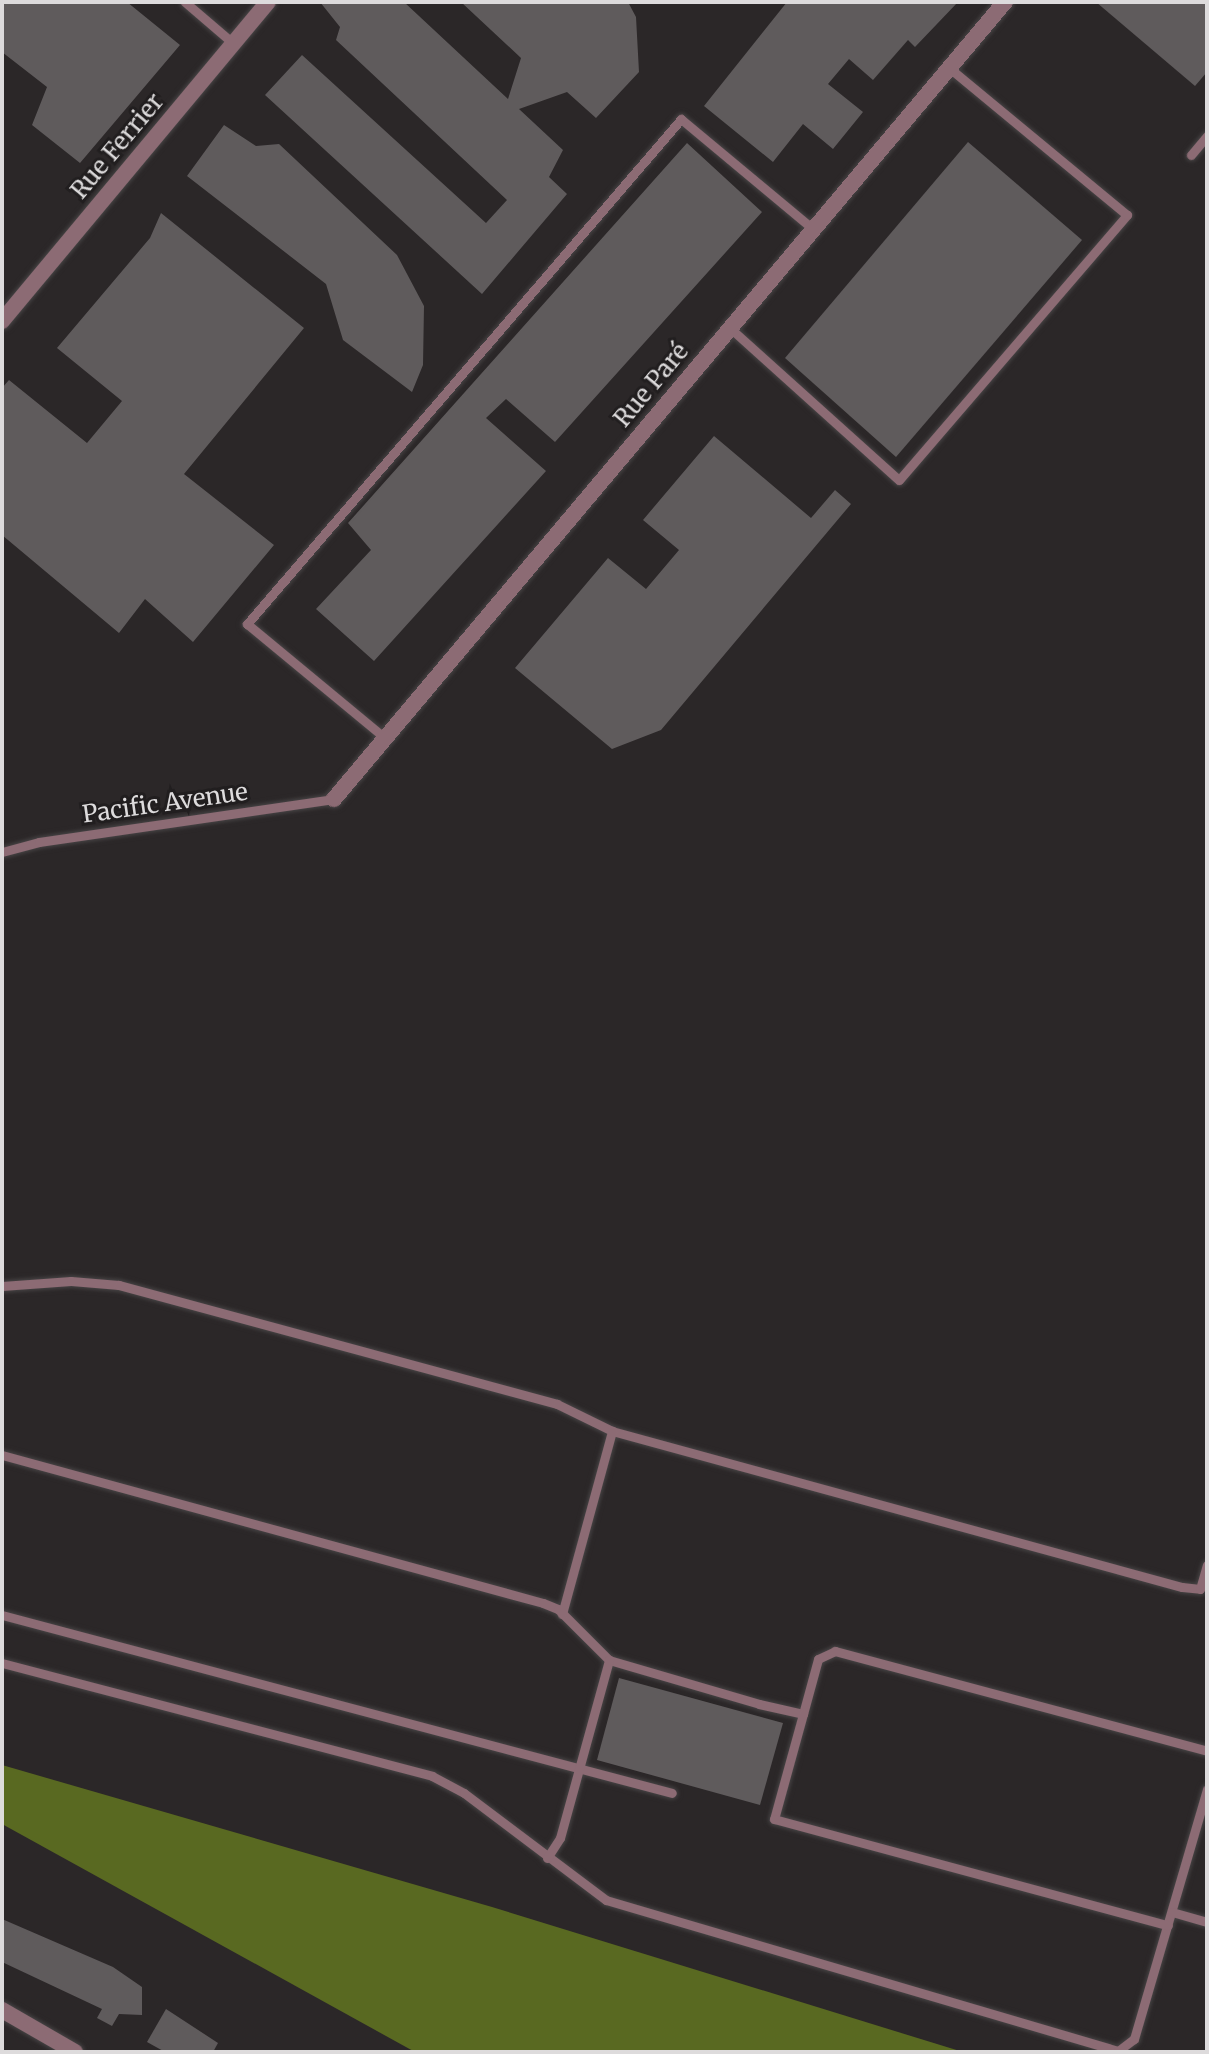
<!DOCTYPE html>
<html>
<head>
<meta charset="utf-8">
<style>
  body { margin:0 }
  #map { position:relative; width:1209px; height:2054px; overflow:hidden; background:#2b2728; font-family:Merriweather,serif }
  div>[style] { position:absolute }
  .forest>* { inset:0; background:#596921 }
  .building>* { inset:0; background:#5f5b5c }
  .roads { filter:drop-shadow(0 0 2px #474445) drop-shadow(0 0 2px #474445) }
  .lane>* { height:9px; margin:-4.5px; padding:0 4.5px; transform-origin:4.5px; border-radius:4.5px; background:#8c6b74 }
  .street>* { height:16px; margin:-8px; padding:0 8px; transform-origin:8px; border-radius:8px; background:#8c6b74 }
  span { translate:-50% -50%; white-space:nowrap; text-align:center; line-height:1.15; -webkit-text-stroke:6px #211e1f; paint-order:stroke }
  .street-label { font-size:24px; color:#dddbdc }
  .frame { position:absolute; inset:0; border:4px solid #dddbdc; pointer-events:none }
</style>
</head>
<body>
<div id="map">
  <div class="forest">
    <i style="clip-path:polygon(2px 1765px,492px 1907px,963px 2052px,415px 2052px,2px 1824px)"></i>
  </div>
  <div class="building">
    <i style="clip-path:polygon(2px 2px,127px 2px,180px 45px,80px 163px,32px 125px,47px 87px,2px 52px)"></i>
    <i style="clip-path:polygon(320px 2px,404px 2px,508px 99px,521px 58px,461px 2px,628px 2px,636px 17px,639px 72px,596px 118px,567px 92px,519px 109px,563px 150px,549px 177px,567px 194px,482px 294px,265px 95px,302px 55px,486px 223px,507px 200px,336px 40px,340px 27px)"></i>
    <i style="clip-path:polygon(787px 2px,958px 2px,915px 47px,908px 40px,873px 80px,849px 59px,828px 84px,863px 112px,833px 149px,803px 124px,773px 162px,704px 106px)"></i>
    <i style="clip-path:polygon(1096px 2px,1207px 2px,1207px 72px,1195px 86px)"></i>
    <i style="clip-path:polygon(224px 125px,256px 146px,279px 144px,397px 255px,424px 306px,423px 365px,412px 392px,343px 340px,326px 284px,187px 176px)"></i>
    <i style="clip-path:polygon(968px 142px,1082px 240px,896px 457px,785px 358px)"></i>
    <i style="clip-path:polygon(687px 143px,762px 212px,555px 442px,506px 399px,486px 418px,546px 471px,374px 661px,316px 609px,371px 550px,348px 523px)"></i>
    <i style="clip-path:polygon(161px 213px,304px 328px,184px 474px,274px 545px,193px 642px,145px 599px,119px 633px,2px 535px,2px 388px,9px 380px,87px 443px,122px 401px,57px 348px,150px 238px)"></i>
    <i style="clip-path:polygon(714px 436px,811px 518px,835px 490px,851px 504px,661px 730px,612px 749px,515px 668px,608px 558px,646px 589px,679px 550px,643px 520px)"></i>
    <i style="clip-path:polygon(619px 1678px,783px 1723px,760px 1805px,597px 1760px)"></i>
    <i style="clip-path:polygon(2px 1919px,113px 1967px,142px 1987px,142px 2015px,119px 2014px,112px 2026px,97px 2018px,102px 2009px,2px 1962px)"></i>
    <i style="clip-path:polygon(166px 2009px,218px 2043px,213px 2052px,165px 2052px,147px 2042px)"></i>
  </div>
  <div class="roads">
    <div class="lane">
      <i style="left:185px;top:2px;width:65px;rotate:40.6deg"></i>
      <i style="left:1191px;top:155px;width:25px;rotate:-50deg"></i>
      <i style="left:730px;top:328px;width:227px;rotate:42deg"></i>
      <i style="left:899px;top:480px;width:350px;rotate:-49.3deg"></i>
      <i style="left:1127px;top:215px;width:231px;rotate:-140.4deg"></i>
      <i style="left:385px;top:738px;width:179px;rotate:-140.4deg"></i>
      <i style="left:247px;top:624px;width:666px;rotate:-49.32deg"></i>
      <i style="left:681px;top:119px;width:172px;rotate:39.8deg"></i>
      <i style="left:2px;top:852px;width:38px;rotate:-15deg"></i>
      <i style="left:39px;top:842px;width:298px;rotate:-8.3deg"></i>
      <i style="left:2px;top:1286px;width:69px;rotate:-4.1deg"></i>
      <i style="left:71px;top:1281px;width:48px;rotate:4.8deg"></i>
      <i style="left:119px;top:1285px;width:454px;rotate:15.2deg"></i>
      <i style="left:557px;top:1404px;width:61px;rotate:26.1deg"></i>
      <i style="left:612px;top:1431px;width:591px;rotate:15.31deg"></i>
      <i style="left:1182px;top:1587px;width:18px;rotate:6deg"></i>
      <i style="left:1200px;top:1589px;width:25px;rotate:-74deg"></i>
      <i style="left:2px;top:1455px;width:561px;rotate:15.3deg"></i>
      <i style="left:543px;top:1603px;width:16px;rotate:22deg"></i>
      <i style="left:558px;top:1609px;width:72px;rotate:45deg"></i>
      <i style="left:609px;top:1660px;width:156px;rotate:16.3deg"></i>
      <i style="left:759px;top:1704px;width:45px;rotate:12.8deg"></i>
      <i style="left:803px;top:1714px;width:57px;rotate:-74.7deg"></i>
      <i style="left:818px;top:1659px;width:19px;rotate:-25deg"></i>
      <i style="left:835px;top:1651px;width:385px;rotate:15deg"></i>
      <i style="left:562px;top:1614px;width:190px;rotate:-74.7deg"></i>
      <i style="left:2px;top:1615px;width:693px;rotate:14.88deg"></i>
      <i style="left:2px;top:1663px;width:445px;rotate:14.7deg"></i>
      <i style="left:432px;top:1776px;width:36px;rotate:28deg"></i>
      <i style="left:464px;top:1793px;width:178px;rotate:37deg"></i>
      <i style="left:606px;top:1900px;width:534px;rotate:16.43deg"></i>
      <i style="left:1118px;top:2051px;width:20px;rotate:-37deg"></i>
      <i style="left:1134px;top:2039px;width:260px;rotate:-73.7deg"></i>
      <i style="left:803px;top:1714px;width:109px;rotate:105.4deg"></i>
      <i style="left:774px;top:1819px;width:408px;rotate:15.1deg"></i>
      <i style="left:547px;top:1858px;width:24px;rotate:-57deg"></i>
      <i style="left:560px;top:1838px;width:185px;rotate:-74.6deg"></i>
      <i style="left:1172px;top:1912px;width:36px;rotate:16deg"></i>
    </div>
    <div class="street">
      <i style="left:2px;top:321px;width:415px;rotate:-50.2deg"></i>
      <i style="left:334px;top:799px;width:1042px;rotate:-49.91deg"></i>
      <i style="left:2px;top:2010px;width:84px;rotate:29.9deg"></i>
    </div>
  </div>
  <div class="street-label">
    <span style="left:117px;top:146px;rotate:-50deg">Rue Ferrier</span>
    <span style="left:651px;top:385px;rotate:-50deg">Rue Paré</span>
    <span style="left:165px;top:803px;rotate:-8deg">Pacific Avenue</span>
  </div>
  <div class="frame"></div>
</div>
</body>
</html>
